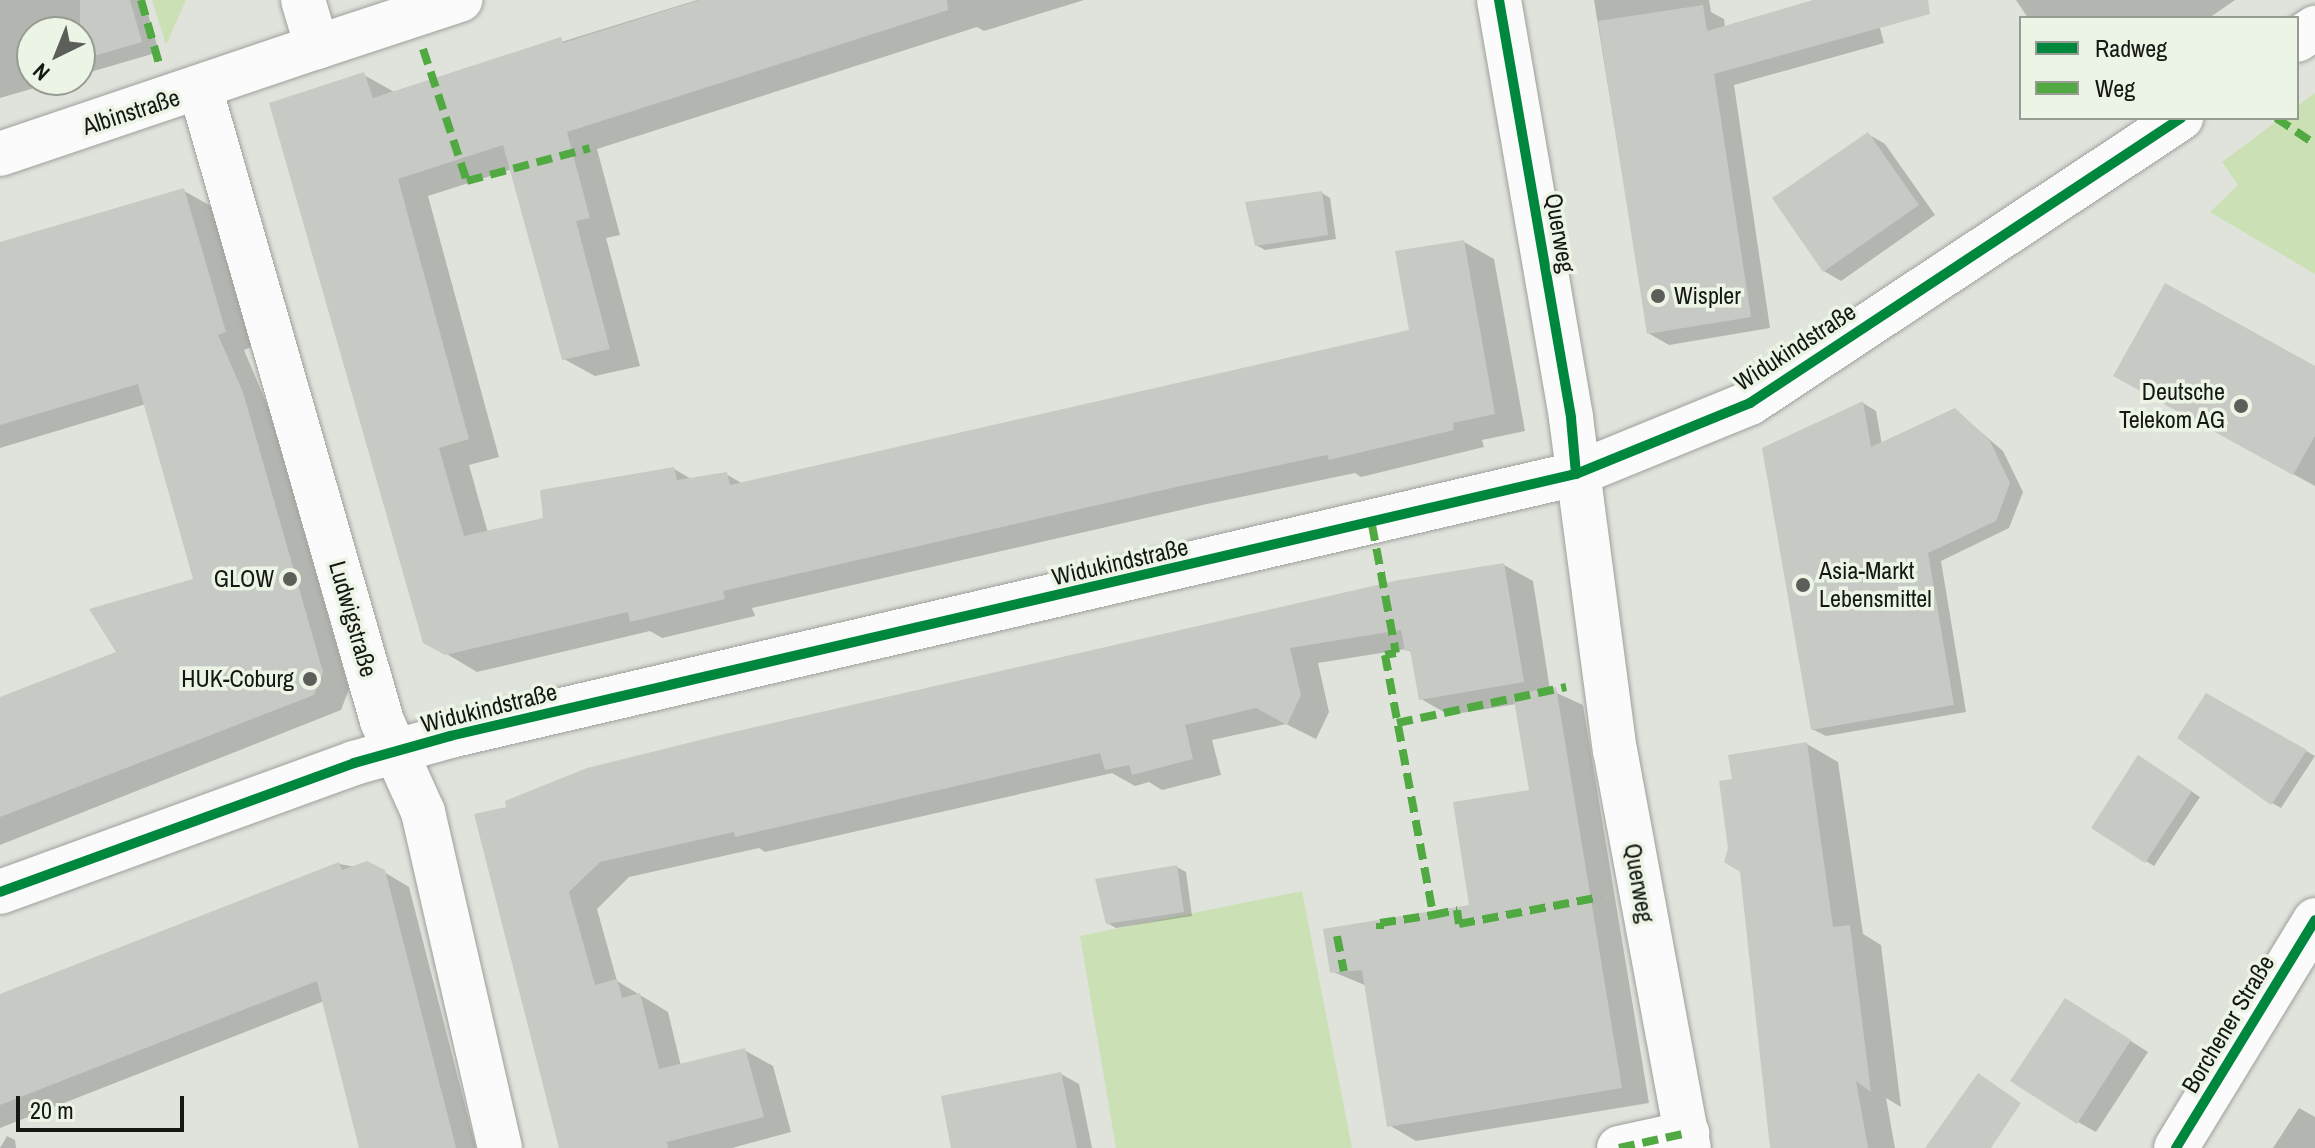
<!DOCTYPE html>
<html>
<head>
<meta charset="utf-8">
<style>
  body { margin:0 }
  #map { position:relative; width:2315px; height:1148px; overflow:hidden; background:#dfe3dc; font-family:"Archivo Narrow",sans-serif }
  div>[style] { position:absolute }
  .green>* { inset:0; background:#cbe1b5 }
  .shadow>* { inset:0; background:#0003 }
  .building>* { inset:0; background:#c7cac4 }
  .roads { filter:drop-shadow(0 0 2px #9ea09b) drop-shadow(0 0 2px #9ea09b) }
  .street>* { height:44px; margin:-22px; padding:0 22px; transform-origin:22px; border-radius:22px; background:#fafbfa }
  .secondary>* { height:44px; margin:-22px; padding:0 22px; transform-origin:22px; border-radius:22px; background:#fafbfa }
  .quiet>* { height:8px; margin-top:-4px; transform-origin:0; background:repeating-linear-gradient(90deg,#51a942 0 16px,transparent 0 24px) }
  .cycleway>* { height:10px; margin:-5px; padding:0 5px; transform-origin:5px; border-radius:5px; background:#00873e }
  .dots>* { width:22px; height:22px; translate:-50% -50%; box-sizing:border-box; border:4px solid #ecf4e6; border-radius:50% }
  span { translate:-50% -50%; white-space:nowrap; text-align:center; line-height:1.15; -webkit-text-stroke:7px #ecf4e6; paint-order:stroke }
  .street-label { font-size:24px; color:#141712 }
  .poi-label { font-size:24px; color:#141712 }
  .left { translate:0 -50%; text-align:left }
  .right { translate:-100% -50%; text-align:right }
  .legend { position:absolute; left:2019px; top:16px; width:280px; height:104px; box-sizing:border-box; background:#ecf4e6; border:2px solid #969c91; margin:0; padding:10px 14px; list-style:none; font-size:24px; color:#141712 }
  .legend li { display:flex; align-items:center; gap:16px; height:40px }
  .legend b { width:40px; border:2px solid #969c91 }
  .north { position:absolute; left:16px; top:16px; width:80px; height:80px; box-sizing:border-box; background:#ecf4e6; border:2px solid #969c91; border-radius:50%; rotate:223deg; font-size:22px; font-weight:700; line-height:32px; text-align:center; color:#141712 }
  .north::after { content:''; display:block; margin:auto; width:28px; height:36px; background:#5b5e59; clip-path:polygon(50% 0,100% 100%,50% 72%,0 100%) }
  .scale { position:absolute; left:16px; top:1096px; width:168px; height:36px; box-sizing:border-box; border:4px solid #141712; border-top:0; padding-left:10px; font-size:24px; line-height:28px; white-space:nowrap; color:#141712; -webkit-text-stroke:6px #ecf4e6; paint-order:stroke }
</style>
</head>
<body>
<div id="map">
  <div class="green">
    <i style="clip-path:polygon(152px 0,186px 0,166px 45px)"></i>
    <i style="clip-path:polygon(2315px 93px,2315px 274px,2210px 212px,2238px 185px,2222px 162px,2281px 118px,2297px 118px,2297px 106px)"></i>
    <i style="clip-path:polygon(1302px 891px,1352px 1148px,1116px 1148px,1080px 936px)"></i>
  </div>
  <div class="shadow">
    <i style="clip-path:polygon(0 0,144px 0,159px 52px,80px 75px,80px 32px,32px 32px,32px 80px,62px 80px,0 98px)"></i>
    <i style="clip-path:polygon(697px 0,1084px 0,984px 31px,977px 27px,597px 149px,620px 235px,606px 238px,640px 366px,595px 376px,564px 359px,512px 169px,428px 196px,499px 457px,469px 465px,488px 533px,545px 519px,674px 469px,693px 480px,726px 474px,743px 484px,1411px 332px,1464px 242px,1494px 259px,1525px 431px,1482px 440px,1484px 447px,1361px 477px,1355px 473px,1207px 504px,752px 608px,755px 616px,662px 638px,650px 631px,477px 672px,425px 641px,364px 75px,396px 93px)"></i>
    <i style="clip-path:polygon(1594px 0,1709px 0,1711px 12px,1724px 19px,1725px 28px,1820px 0,1873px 3px,1884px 43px,1734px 85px,1770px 328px,1669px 345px,1648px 333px)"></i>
    <i style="clip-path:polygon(2016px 0,2235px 0,2209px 18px,2028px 18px)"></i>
    <i style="clip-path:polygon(1868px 134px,1885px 144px,1935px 215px,1841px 281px,1824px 271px)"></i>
    <i style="clip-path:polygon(184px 191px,211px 206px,251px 347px,244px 350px,269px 409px,349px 689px,341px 710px,0 845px,0 700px,119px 653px,196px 580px,146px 404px,0 448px,0 243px)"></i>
    <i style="clip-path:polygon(1322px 193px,1330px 198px,1336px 239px,1265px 250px,1256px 245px)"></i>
    <i style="clip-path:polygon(2315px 368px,2315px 486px,2141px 390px)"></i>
    <i style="clip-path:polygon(1863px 403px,1876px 411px,1882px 445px,1955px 410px,2003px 451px,2023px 492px,2009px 528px,1941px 561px,1966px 712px,1826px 736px,1812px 729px)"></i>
    <i style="clip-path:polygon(1504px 565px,1533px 581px,1550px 690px,1583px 705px,1649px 1103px,1416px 1141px,1389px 1125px,1367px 986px,1331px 971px,1471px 907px,1531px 791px,1516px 704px,1449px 715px,1421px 699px,1413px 653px,1406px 649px,1318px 663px,1329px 712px,1316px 739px,1286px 724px,1212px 740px,1221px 775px,1162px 790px,1149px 782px,1135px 786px,1112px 773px,765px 852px,759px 848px,629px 877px,597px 909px,617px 981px,668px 1012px,681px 1066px,744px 1050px,773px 1066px,791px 1132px,732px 1148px,561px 1148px,476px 816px)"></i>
    <i style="clip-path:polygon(2207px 695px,2315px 756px,2281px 808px,2272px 803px)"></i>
    <i style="clip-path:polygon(1807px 744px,1838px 762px,1863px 934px,1881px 945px,1901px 1107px,1886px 1098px,1895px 1148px,1773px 1148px,1742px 871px,1730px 848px,1735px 780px)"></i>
    <i style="clip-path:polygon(2147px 763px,2200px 797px,2154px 866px,2146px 861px)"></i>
    <i style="clip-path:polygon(339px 864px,384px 872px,409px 887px,476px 1148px,361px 1148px,324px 1001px,0 1128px,0 1005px)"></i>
    <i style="clip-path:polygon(1177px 867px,1186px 872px,1192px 916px,1116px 928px,1107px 923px)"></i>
    <i style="clip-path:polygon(2093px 1017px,2148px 1052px,2096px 1132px,2078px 1122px)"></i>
    <i style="clip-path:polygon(1061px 1074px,1079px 1084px,1092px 1148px,954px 1148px)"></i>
    <i style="clip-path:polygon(2299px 1108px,2315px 1117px,2315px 1148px,2273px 1148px)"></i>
    <i style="clip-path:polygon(7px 1136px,15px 1140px,16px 1148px,0 1148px)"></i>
  </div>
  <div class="building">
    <i style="clip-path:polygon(80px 0,130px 0,142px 42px,80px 60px)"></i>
    <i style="clip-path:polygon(699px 0,947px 0,948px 10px,567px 132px,590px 218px,576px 221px,610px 349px,562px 360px,503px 145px,398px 179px,469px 439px,439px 448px,464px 536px,543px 518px,540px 490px,674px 467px,677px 480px,727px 472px,730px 485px,1409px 330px,1395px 251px,1464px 240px,1495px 414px,1453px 423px,1454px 430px,1329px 460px,1327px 455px,1176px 487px,723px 591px,725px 599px,630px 622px,628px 612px,445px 655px,423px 643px,269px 103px,364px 72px,373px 98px,561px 37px,563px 43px)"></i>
    <i style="clip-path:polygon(1813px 0,1928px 0,1930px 14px,1714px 74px,1751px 317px,1647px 334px,1598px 21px,1703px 5px,1707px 31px)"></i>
    <i style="clip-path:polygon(1868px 132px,1919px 205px,1823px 272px,1772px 198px)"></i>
    <i style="clip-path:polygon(184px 188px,226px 332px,218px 335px,243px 392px,323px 672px,314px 695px,0 817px,0 697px,116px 652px,89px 609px,193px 579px,138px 384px,0 425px,0 242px)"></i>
    <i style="clip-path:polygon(1322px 191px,1328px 235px,1255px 246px,1245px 202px)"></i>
    <i style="clip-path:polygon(2165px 283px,2315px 366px,2315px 436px,2293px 475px,2113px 376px)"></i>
    <i style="clip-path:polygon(1863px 401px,1871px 447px,1955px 408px,1990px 441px,2010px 483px,1996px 521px,1928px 553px,1954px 705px,1811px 730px,1762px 448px)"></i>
    <i style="clip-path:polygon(1504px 563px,1524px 682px,1419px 700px,1410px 650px,1405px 651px,1401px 630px,1290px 648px,1301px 695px,1287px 725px,1256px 708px,1185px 725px,1193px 759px,1132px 775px,1129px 765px,1105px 770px,1100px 753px,735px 837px,734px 832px,600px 862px,569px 892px,595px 985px,617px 979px,622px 998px,640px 993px,659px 1069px,745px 1048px,764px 1117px,667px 1142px,668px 1148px,559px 1148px,474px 814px,506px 807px,505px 801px,587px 768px,712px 737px,1399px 580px)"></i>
    <i style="clip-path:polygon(1556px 687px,1622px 1088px,1387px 1127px,1362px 970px,1330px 973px,1323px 929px,1469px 905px,1453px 802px,1529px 790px,1513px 694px)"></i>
    <i style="clip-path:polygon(2206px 693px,2307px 750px,2271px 805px,2177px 738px)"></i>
    <i style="clip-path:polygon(1807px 742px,1833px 927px,1850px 925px,1871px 1092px,1856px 1081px,1868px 1148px,1770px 1148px,1740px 872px,1724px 862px,1728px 848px,1719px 781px,1732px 779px,1728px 755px)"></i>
    <i style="clip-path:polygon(2138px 755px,2192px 791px,2145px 863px,2091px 828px)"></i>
    <i style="clip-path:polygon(367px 861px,385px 870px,456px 1148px,359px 1148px,317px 981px,0 1105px,0 994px,339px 862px,342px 870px)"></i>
    <i style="clip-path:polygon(1177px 865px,1184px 912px,1106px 924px,1095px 879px)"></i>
    <i style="clip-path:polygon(2065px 998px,2131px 1040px,2077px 1124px,2010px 1081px)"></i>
    <i style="clip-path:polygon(1061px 1072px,1077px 1148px,951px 1148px,941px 1096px)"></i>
    <i style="clip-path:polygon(1978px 1073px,2021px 1103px,1991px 1148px,1925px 1148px)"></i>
  </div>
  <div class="roads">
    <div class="street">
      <i style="left:1499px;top:0;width:424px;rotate:80.2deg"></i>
      <i style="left:1571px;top:418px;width:335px;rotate:82.5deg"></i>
      <i style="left:1615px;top:750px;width:405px;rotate:79.5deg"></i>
      <i style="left:2297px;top:40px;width:22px;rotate:-34deg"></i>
      <i style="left:317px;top:47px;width:151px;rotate:-18.2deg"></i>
      <i style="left:201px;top:91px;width:655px;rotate:73.97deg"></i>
      <i style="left:382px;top:721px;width:100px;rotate:65.7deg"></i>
      <i style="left:423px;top:812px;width:345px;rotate:77.1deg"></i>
      <i style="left:0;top:154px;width:335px;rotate:-18.7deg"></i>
      <i style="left:317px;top:47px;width:49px;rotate:-106.6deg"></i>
      <i style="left:0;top:892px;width:377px;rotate:-20deg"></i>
      <i style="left:354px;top:763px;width:100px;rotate:-15.7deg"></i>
      <i style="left:450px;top:736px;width:1156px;rotate:-13.1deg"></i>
      <i style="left:1576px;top:474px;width:188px;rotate:-22.2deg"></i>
      <i style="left:1750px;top:403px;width:517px;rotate:-33.47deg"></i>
      <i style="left:1619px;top:1148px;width:70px;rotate:-12.4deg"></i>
    </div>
    <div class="secondary">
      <i style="left:2176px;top:1148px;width:267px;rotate:-58.6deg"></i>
    </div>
  </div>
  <div class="quiet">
    <i style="left:141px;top:0;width:70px;rotate:74.2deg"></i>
    <i style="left:423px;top:49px;width:139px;rotate:71.6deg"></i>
    <i style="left:467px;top:181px;width:127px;rotate:-15deg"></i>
    <i style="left:2276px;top:118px;width:47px;rotate:33.7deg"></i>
    <i style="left:1372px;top:525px;width:130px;rotate:79.4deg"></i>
    <i style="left:1396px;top:653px;width:11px;rotate:170deg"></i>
    <i style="left:1385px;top:655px;width:264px;rotate:79.5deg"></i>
    <i style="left:1433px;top:915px;width:25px;rotate:-12deg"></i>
    <i style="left:1457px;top:910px;width:14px;rotate:82deg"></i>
    <i style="left:1459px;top:924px;width:144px;rotate:-10.8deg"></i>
    <i style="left:1397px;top:723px;width:173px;rotate:-12deg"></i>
    <i style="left:1380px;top:929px;width:6px;rotate:-90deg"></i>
    <i style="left:1380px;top:923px;width:54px;rotate:-8.6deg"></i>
    <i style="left:1337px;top:936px;width:36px;rotate:79deg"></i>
    <i style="left:1619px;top:1148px;width:70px;rotate:-12.4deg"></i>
  </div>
  <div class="cycleway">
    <i style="left:1499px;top:0;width:424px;rotate:80.2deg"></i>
    <i style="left:1571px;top:418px;width:56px;rotate:84.9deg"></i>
    <i style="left:0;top:892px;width:377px;rotate:-20deg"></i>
    <i style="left:354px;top:763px;width:100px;rotate:-15.7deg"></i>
    <i style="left:450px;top:736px;width:1156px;rotate:-13.1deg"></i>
    <i style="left:1576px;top:474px;width:188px;rotate:-22.2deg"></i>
    <i style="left:1750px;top:403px;width:517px;rotate:-33.47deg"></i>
    <i style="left:2176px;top:1148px;width:267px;rotate:-58.6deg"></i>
  </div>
  <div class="dots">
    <i style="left:1658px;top:296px;background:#5b5e59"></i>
    <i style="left:2241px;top:406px;background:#5b5e59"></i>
    <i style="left:290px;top:579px;background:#5b5e59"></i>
    <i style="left:1803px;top:585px;background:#5b5e59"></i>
    <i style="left:310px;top:679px;background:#5b5e59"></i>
  </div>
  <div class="street-label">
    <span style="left:131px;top:112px;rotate:-18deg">Albinstraße</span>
    <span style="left:1560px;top:233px;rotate:80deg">Querweg</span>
    <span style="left:1795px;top:347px;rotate:-33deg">Widukindstraße</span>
    <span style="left:1120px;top:562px;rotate:-13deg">Widukindstraße</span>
    <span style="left:353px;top:619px;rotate:74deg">Ludwigstraße</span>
    <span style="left:489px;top:708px;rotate:-14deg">Widukindstraße</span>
    <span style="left:1639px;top:883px;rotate:80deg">Querweg</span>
    <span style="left:2228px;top:1024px;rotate:-59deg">Borchener Straße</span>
  </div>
  <div class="poi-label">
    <span class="left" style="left:1674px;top:296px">Wispler</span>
    <span class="right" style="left:2225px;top:406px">Deutsche<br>Telekom AG</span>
    <span class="left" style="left:1819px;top:585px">Asia-Markt<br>Lebensmittel</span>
    <span class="right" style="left:274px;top:579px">GLOW</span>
    <span class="right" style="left:294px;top:679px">HUK-Coburg</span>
  </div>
  <ul class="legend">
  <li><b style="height:10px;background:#00873e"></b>Radweg</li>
  <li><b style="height:10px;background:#51a942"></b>Weg</li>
  </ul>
  <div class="north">N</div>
  <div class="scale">20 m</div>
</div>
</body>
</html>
